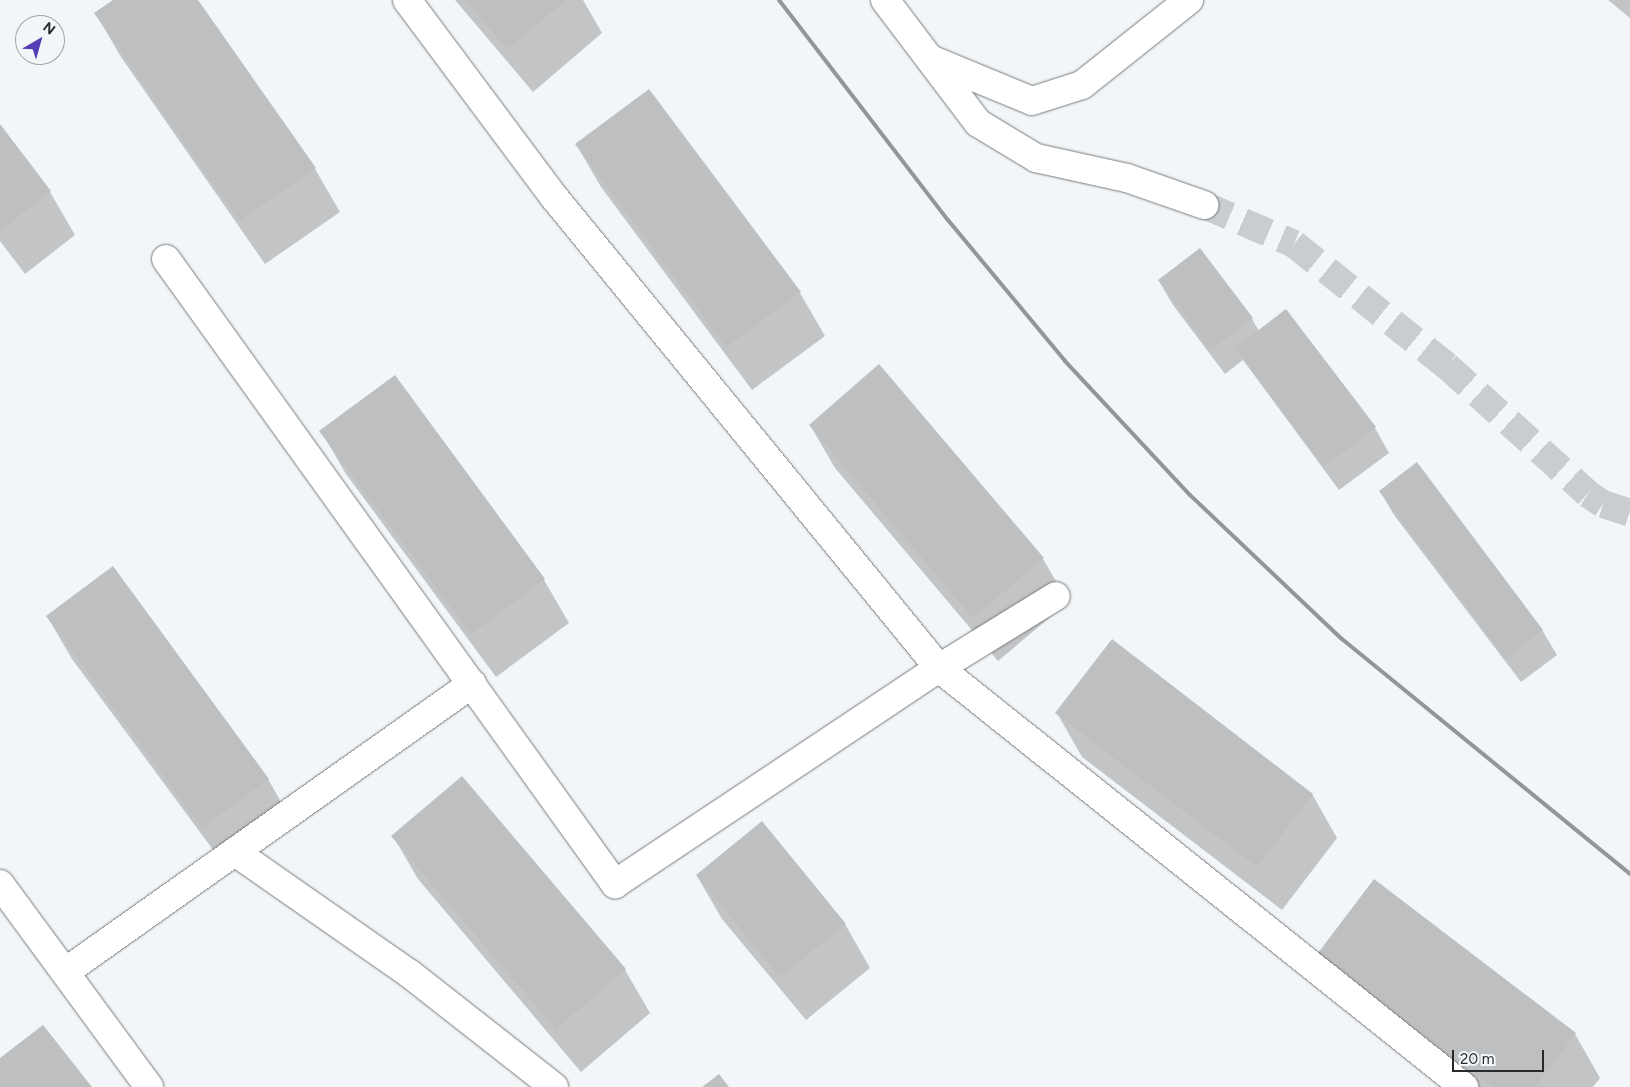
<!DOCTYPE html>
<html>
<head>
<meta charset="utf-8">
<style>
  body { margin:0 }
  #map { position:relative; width:1630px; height:1087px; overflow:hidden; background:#f3f6f8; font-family:Figtree,sans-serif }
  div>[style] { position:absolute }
  .shadow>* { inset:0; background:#0003 }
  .building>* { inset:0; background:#bdbfc1 }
  .minor-tunnel>* { height:28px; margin-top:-14px; transform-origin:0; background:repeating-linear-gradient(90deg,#cacdcf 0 28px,transparent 0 42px) }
  .roads { filter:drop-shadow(0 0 1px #787a7c) drop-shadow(0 0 1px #787a7c) }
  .minor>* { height:28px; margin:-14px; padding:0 14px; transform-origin:14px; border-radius:14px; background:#fff }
  .rail>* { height:4px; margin:-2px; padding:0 2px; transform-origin:2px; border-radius:2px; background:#939597 }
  span { translate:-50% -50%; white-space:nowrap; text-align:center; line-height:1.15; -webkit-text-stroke:4px #f3f6f8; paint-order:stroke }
  .north { position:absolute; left:15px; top:15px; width:50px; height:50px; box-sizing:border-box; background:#f3f6f8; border:1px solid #a2a4a6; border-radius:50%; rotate:38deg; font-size:14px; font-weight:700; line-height:20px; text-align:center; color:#28292a }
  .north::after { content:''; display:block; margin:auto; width:18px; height:22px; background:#553db5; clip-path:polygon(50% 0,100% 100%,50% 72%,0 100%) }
  .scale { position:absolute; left:1452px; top:1050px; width:92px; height:22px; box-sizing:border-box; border:2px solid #28292a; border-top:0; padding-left:6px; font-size:15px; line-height:18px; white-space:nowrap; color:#28292a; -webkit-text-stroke:4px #f3f6f8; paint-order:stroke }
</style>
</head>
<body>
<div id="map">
  <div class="shadow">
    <i style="clip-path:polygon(115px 0,197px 0,315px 169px,340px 212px,265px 264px,121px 57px,96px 14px)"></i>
    <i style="clip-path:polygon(455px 0,583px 0,602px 33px,533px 92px)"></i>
    <i style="clip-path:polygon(1608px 0,1630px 0,1630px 18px)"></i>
    <i style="clip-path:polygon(0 126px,50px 192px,75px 235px,25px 274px,0 241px)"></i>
    <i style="clip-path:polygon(576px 144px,800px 293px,825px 336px,752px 390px,601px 187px)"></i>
    <i style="clip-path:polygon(1159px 281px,1252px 319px,1259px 331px,1286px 311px,1375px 428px,1389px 453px,1339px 490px,1243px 360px,1225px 374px,1173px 305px)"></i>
    <i style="clip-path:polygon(394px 377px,544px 580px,569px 623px,496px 677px,346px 474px,321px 431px)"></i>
    <i style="clip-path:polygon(810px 425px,1043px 559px,1068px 602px,998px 661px,835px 468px)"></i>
    <i style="clip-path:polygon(1380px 491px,1542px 630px,1557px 655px,1521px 682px,1394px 515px)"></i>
    <i style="clip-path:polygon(47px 616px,268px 779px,293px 823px,228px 870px,72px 659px)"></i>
    <i style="clip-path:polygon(1057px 713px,1312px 794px,1337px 838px,1282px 910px,1082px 757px)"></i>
    <i style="clip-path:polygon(462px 778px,625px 970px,650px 1013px,581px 1072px,418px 879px,393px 836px)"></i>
    <i style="clip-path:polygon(697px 876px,845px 924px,870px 968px,806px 1020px,722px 919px)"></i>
    <i style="clip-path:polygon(1319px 953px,1575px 1034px,1600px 1078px,1593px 1087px,1462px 1087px,1344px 997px)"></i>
  </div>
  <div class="building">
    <i style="clip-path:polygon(113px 0,198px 0,316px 168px,239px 221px,94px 13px)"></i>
    <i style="clip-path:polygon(466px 0,566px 0,507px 49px)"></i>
    <i style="clip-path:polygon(649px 89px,801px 292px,726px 347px,575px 144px)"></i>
    <i style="clip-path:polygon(0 124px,51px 191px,0 231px)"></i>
    <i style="clip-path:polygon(1200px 248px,1253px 318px,1210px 350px,1158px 280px)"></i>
    <i style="clip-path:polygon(1286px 309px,1376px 427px,1324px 467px,1235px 348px)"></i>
    <i style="clip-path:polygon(879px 364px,1044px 558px,973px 618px,809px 425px)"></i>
    <i style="clip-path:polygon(395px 375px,545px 579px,471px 634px,319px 431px)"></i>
    <i style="clip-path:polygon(1417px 462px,1543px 630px,1506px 659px,1379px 491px)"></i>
    <i style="clip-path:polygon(113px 566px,269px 779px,202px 828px,46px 616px)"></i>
    <i style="clip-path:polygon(1112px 639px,1313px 794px,1257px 867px,1055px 713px)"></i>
    <i style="clip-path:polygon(462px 776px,626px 969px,556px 1029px,391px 836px)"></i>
    <i style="clip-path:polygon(762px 821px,846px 924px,780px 977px,696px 875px)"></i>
    <i style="clip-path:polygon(1374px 879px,1576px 1033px,1535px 1087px,1493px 1087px,1318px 953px)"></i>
    <i style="clip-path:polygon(43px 1025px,92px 1087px,0 1087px,0 1058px)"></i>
    <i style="clip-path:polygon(719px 1074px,729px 1087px,702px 1087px)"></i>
  </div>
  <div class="minor-tunnel">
    <i style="left:1204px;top:205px;width:98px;rotate:23.4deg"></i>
    <i style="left:1294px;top:244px;width:196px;rotate:38.6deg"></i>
    <i style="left:1447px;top:366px;width:190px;rotate:42.2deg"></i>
    <i style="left:1588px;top:494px;width:18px;rotate:34deg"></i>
    <i style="left:1603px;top:504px;width:28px;rotate:18deg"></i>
  </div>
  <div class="roads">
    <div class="minor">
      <i style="left:407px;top:0;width:246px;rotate:53.3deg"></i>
      <i style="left:554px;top:197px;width:608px;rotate:50.74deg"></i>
      <i style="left:939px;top:668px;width:672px;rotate:38.59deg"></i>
      <i style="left:885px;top:0;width:154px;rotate:52.9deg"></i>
      <i style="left:978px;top:123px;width:68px;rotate:31.1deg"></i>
      <i style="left:1036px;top:158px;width:93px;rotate:12.4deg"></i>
      <i style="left:1127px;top:178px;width:82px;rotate:19.3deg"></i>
      <i style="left:930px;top:59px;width:110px;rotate:22.4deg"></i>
      <i style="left:1032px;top:101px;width:52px;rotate:-17.7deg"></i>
      <i style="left:1082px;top:85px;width:137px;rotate:-38.5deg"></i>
      <i style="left:166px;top:259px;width:770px;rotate:54.31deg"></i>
      <i style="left:615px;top:884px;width:389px;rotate:-33.7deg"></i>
      <i style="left:939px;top:668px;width:137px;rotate:-31.6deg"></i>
      <i style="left:235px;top:852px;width:213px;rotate:34.9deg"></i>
      <i style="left:410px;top:974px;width:183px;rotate:38.1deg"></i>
      <i style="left:0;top:884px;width:252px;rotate:53.7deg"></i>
      <i style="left:65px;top:972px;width:499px;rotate:-35.3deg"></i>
    </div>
  </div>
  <div class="rail">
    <i style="left:779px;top:0;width:277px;rotate:52.5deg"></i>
    <i style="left:948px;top:220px;width:183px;rotate:50.3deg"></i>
    <i style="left:1065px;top:361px;width:183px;rotate:47deg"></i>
    <i style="left:1190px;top:495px;width:209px;rotate:43.5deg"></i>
    <i style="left:1342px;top:639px;width:372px;rotate:39.2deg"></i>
  </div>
  <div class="north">N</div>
  <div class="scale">20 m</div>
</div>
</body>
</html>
